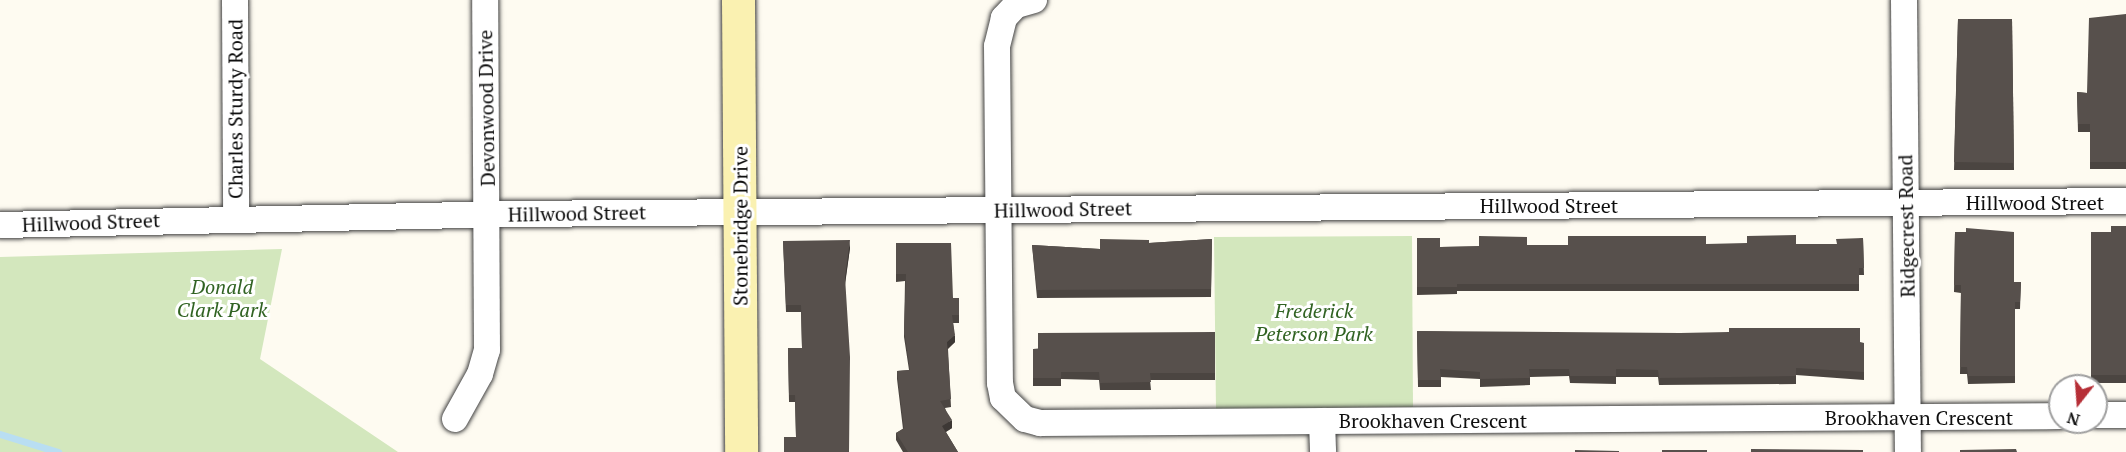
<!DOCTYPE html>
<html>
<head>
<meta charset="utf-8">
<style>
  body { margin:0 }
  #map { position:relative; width:2126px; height:452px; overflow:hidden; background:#fefbf1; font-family:"PT Serif",serif }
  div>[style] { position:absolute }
  .green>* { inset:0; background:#d3e7bd }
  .stream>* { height:7px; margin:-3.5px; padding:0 3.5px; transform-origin:3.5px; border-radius:3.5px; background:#b9def2 }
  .roads { filter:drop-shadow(0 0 2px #424242) drop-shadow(0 0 2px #424242) }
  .street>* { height:26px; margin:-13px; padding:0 13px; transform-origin:13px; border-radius:13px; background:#fff }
  .secondary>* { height:33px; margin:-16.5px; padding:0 16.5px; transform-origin:16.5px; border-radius:16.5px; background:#faf1b1 }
  .wall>* { inset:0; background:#4b4541 }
  .shaded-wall>* { inset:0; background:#3d3835 }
  .building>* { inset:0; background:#57504c }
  span { translate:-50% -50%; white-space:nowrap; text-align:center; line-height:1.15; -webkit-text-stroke:6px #fff; paint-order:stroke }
  .street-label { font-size:20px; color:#0f0f0f }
  .park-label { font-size:20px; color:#316323; font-style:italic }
  .north { position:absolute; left:2048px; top:374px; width:60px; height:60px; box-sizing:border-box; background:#fff; border:2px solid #9f9f9f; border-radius:50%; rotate:197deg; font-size:16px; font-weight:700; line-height:24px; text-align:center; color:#0f0f0f }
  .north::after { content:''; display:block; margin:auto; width:21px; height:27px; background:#b62f37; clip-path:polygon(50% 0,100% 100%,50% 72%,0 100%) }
</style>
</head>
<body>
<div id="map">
  <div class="green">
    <i style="clip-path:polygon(1412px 236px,1413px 407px,1216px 409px,1214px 237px)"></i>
    <i style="clip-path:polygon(282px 249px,260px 359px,398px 452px,0 452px,0 257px)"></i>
  </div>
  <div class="stream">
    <i style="left:0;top:434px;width:61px;rotate:17.2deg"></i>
  </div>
  <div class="roads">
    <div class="street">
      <i style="left:235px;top:0;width:218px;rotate:89.7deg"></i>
      <i style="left:1034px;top:0;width:19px;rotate:164deg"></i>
      <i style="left:1016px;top:5px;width:18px;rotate:133deg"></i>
      <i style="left:1004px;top:18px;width:29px;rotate:104deg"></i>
      <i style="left:997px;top:46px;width:337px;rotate:89.5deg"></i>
      <i style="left:1000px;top:383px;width:15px;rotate:79deg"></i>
      <i style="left:1003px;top:398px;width:30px;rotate:44deg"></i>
      <i style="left:1025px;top:419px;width:16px;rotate:15deg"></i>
      <i style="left:1040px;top:423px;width:1020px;rotate:-0.39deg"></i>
      <i style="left:1904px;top:0;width:452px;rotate:89.5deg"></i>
      <i style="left:0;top:225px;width:511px;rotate:-1.23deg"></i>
      <i style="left:511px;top:214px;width:1615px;rotate:-0.46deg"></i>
      <i style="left:2096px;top:415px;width:30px"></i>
      <i style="left:455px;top:419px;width:51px;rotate:-60.9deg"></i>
      <i style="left:480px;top:374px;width:25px;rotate:-74deg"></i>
      <i style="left:487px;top:350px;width:350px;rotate:-90.3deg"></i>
      <i style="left:1322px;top:421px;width:31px;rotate:88deg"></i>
    </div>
    <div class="secondary">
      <i style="left:738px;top:0;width:452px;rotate:89.6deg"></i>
    </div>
  </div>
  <div class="wall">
    <i style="clip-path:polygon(2126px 14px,2126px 169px,2090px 169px,2090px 132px,2078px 132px,2077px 92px,2087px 93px)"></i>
    <i style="clip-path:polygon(1958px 19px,2012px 19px,2014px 170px,1954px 170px)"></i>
    <i style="clip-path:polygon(2126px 226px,2126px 383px,2091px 383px,2091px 232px,2111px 232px)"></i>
    <i style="clip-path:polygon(1955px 232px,2014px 282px,2021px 282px,2020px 309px,2015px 309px,2015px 383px,1968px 384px,1967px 374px,1960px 374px,1961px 293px,1954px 292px)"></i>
    <i style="clip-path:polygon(1417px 238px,1440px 247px,1706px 244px,1837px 244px,1863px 238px,1864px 275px,1859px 275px,1859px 291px,1457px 291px,1457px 294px,1417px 295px)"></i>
    <i style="clip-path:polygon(1212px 239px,1211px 297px,1037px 298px,1032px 245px,1100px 249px,1149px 243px)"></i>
    <i style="clip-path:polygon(783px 241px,850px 248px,845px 282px,796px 437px,795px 402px,789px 402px,788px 348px,802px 348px,801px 312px,786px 312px)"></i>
    <i style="clip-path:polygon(896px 243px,953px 298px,959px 298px,959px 323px,953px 323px,955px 342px,948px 349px,951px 407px,945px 408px,952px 428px,946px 432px,958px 452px,903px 452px,896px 440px,896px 433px,903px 429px,897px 379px,897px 371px,909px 370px,904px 337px,905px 281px,896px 282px)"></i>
    <i style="clip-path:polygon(1417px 331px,1864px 343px,1864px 380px,1796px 375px,1796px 384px,1659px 385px,1658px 377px,1616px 377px,1616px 384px,1570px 383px,1569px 376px,1530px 377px,1530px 385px,1480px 387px,1480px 379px,1441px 377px,1441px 387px,1418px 387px)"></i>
    <i style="clip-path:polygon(1215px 332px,1215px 380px,1150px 380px,1151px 390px,1100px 390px,1099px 380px,1061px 379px,1061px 386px,1033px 386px,1033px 349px)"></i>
  </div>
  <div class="shaded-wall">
    <i style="clip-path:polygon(850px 240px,850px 248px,845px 285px,845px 277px)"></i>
    <i style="clip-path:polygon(955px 335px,955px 342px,947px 349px,947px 342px)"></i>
    <i style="clip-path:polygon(952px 420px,952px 428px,942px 434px,942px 426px)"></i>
  </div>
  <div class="building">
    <i style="clip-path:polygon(2126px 14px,2126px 162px,2090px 162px,2090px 124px,2078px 124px,2077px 92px,2087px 93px,2089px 18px)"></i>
    <i style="clip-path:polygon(1958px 19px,2012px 19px,2014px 163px,1954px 162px)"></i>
    <i style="clip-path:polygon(2111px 226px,2126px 226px,2126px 375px,2091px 375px,2091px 232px,2111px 232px)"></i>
    <i style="clip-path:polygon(1966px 228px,2014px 232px,2014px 282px,2021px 282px,2020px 302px,2015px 302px,2015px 376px,1968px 376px,1967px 367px,1960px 367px,1961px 285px,1954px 285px,1955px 232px,1966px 232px)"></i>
    <i style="clip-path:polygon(1796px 235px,1796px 244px,1837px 244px,1836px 239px,1863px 238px,1864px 268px,1859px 268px,1859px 284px,1457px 284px,1457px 287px,1417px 287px,1417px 238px,1440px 238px,1440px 247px,1479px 246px,1479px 236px,1527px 237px,1527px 245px,1568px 245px,1568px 236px,1706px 236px,1706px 244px,1747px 243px,1747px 236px)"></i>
    <i style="clip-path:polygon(1100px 239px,1149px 240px,1149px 243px,1212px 239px,1211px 289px,1037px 290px,1032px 245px,1100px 249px)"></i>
    <i style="clip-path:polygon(850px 240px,845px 277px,850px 357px,849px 452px,784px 452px,784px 437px,796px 437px,795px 395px,789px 395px,788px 348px,802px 348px,801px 305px,786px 305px,783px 241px)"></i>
    <i style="clip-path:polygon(896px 243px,951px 243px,953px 298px,959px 298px,959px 315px,952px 315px,955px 335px,947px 342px,951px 399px,940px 401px,952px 420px,942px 426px,958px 452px,908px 452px,896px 433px,904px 428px,897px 371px,910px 370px,904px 329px,906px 274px,896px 274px)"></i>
    <i style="clip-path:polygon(1729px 328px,1860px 328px,1860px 342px,1864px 343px,1864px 372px,1796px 368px,1796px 376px,1659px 378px,1658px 370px,1616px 369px,1616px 376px,1570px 376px,1569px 369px,1529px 369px,1530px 378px,1480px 379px,1480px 372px,1440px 369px,1441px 380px,1418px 380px,1417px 331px,1680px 333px,1729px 332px)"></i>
    <i style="clip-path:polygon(1215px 332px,1215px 373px,1150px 373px,1151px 382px,1100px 383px,1099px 372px,1061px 372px,1061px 378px,1033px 378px,1033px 349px,1038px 349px,1038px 333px)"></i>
    <i style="clip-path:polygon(1751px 449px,1863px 450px,1863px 452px,1751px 452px)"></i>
    <i style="clip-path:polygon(2016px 449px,2017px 452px,1960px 452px,1960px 450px)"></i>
    <i style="clip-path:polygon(1575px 450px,1619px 451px,1619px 452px,1575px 452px)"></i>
    <i style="clip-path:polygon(1662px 450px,1707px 450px,1707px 452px,1662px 452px)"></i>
  </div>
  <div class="street-label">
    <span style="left:486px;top:108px;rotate:-91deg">Devonwood Drive</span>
    <span style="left:235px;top:109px;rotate:-90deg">Charles Sturdy Road</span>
    <span style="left:2035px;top:202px">Hillwood Street</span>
    <span style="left:1549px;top:205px">Hillwood Street</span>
    <span style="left:1063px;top:209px;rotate:-1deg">Hillwood Street</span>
    <span style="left:577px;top:213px;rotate:-1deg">Hillwood Street</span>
    <span style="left:91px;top:222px;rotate:-2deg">Hillwood Street</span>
    <span style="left:740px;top:226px;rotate:-90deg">Stonebridge Drive</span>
    <span style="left:1906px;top:226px;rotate:-91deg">Ridgecrest Road</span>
    <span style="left:1919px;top:417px">Brookhaven Crescent</span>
    <span style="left:1433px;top:420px">Brookhaven Crescent</span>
  </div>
  <div class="park-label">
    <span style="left:222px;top:298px">Donald<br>Clark Park</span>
    <span style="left:1314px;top:322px">Frederick<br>Peterson Park</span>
  </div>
  <div class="north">N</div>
</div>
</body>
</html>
